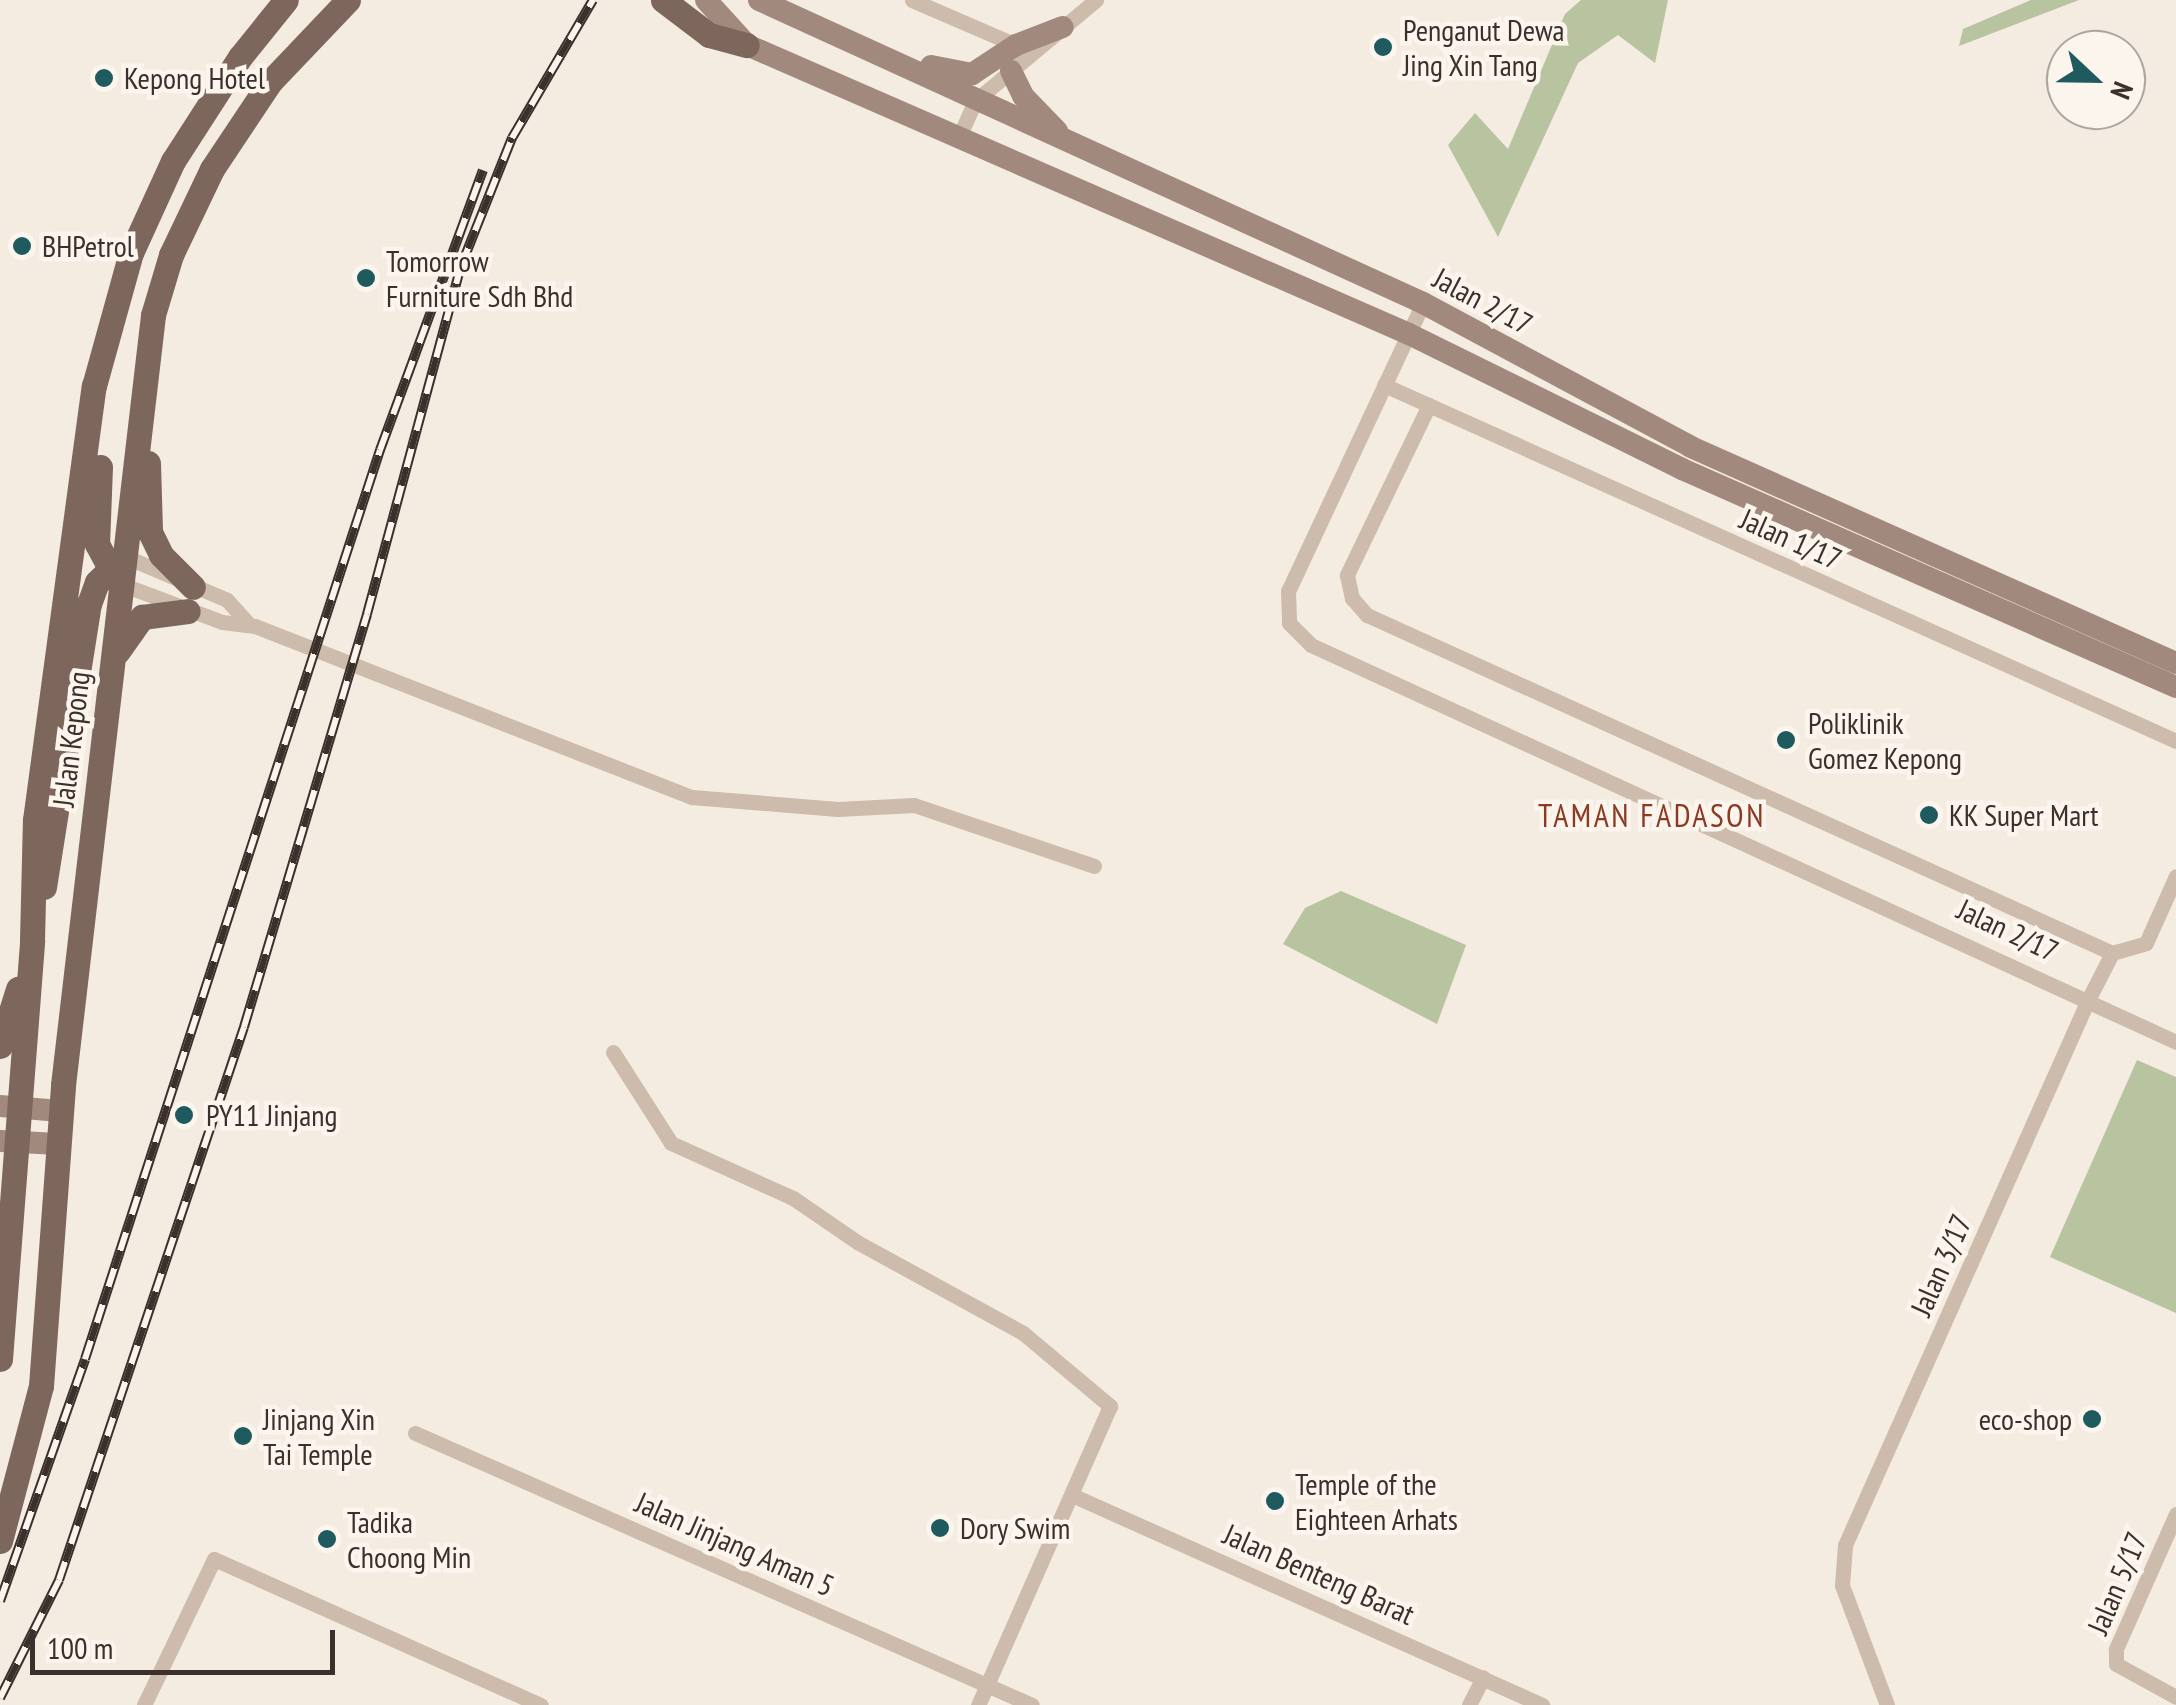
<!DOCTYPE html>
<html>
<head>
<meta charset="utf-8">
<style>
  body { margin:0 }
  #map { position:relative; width:2176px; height:1705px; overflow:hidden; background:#f4ebe1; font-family:"PT Sans Narrow",sans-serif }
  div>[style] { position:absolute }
  .green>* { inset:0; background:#b8c4a0 }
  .street>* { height:15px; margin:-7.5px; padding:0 7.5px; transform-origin:7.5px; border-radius:7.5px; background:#cdbbac }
  .secondary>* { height:22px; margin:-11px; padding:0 11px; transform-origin:11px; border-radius:11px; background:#a18a7d }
  .primary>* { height:25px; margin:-12.5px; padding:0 12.5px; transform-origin:12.5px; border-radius:12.5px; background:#7d675c }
  .rail>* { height:10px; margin-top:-5px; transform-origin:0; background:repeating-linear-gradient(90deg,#fbf5ee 0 19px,#3b302b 0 38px); box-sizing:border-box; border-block:2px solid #3b302b }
  .dots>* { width:28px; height:28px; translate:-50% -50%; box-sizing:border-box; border:5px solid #fbf5ee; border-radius:50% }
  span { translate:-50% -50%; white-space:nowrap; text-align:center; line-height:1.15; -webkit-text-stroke:9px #fbf5ee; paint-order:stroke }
  .poi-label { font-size:30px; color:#3b302b }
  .left { translate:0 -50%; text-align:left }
  .right { translate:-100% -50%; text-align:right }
  .street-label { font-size:30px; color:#3b302b }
  .neighbourhood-label { font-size:32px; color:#8c3b22; letter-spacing:2.5px }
  .north { position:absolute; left:2046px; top:30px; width:100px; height:100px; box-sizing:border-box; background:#fbf5ee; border:2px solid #aea6a0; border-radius:50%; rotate:112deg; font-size:28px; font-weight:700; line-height:40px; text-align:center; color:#3b302b }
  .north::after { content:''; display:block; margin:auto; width:35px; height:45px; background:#1f5a5e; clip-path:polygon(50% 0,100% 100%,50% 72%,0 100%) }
  .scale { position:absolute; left:30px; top:1630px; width:305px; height:45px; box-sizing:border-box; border:5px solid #3b302b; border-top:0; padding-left:12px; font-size:30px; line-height:35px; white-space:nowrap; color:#3b302b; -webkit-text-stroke:8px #fbf5ee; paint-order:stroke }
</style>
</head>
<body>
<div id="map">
  <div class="green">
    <i style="clip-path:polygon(1581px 0,1668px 0,1655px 63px,1618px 35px,1578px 63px,1498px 237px,1448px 145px,1475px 113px,1508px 149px,1565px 14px)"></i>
    <i style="clip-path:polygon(2031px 0,2079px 0,1959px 46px,1963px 29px)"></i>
    <i style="clip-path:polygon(1341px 891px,1466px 945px,1437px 1024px,1283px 944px,1305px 908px)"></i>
    <i style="clip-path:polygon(2137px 1060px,2176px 1077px,2176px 1313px,2050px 1257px)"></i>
  </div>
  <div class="street">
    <i style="left:912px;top:0;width:113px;rotate:23.4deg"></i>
    <i style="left:959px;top:137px;width:39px;rotate:-66deg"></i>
    <i style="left:975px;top:101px;width:158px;rotate:-39.9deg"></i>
    <i style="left:1423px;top:303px;width:318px;rotate:115.1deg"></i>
    <i style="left:1288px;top:591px;width:32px;rotate:88deg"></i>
    <i style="left:1289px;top:623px;width:31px;rotate:45deg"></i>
    <i style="left:1311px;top:645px;width:952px;rotate:24.65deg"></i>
    <i style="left:1384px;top:385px;width:868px;rotate:24.2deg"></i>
    <i style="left:1429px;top:405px;width:189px;rotate:115.8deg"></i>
    <i style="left:1347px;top:575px;width:24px;rotate:78deg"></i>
    <i style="left:1352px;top:598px;width:23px;rotate:49deg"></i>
    <i style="left:1367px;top:615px;width:818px;rotate:24.4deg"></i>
    <i style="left:124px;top:556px;width:112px;rotate:23.1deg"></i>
    <i style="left:227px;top:600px;width:31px;rotate:48deg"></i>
    <i style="left:121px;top:584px;width:108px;rotate:20.6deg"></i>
    <i style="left:222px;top:622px;width:33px;rotate:7deg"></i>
    <i style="left:255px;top:626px;width:469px;rotate:21.4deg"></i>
    <i style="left:692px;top:797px;width:146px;rotate:4.7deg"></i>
    <i style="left:838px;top:809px;width:76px;rotate:-3deg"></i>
    <i style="left:914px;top:805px;width:190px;rotate:18.7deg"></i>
    <i style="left:613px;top:1052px;width:108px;rotate:57.5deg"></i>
    <i style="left:671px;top:1143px;width:134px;rotate:24.3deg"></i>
    <i style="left:793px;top:1198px;width:78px;rotate:34.5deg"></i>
    <i style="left:857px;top:1242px;width:189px;rotate:28.7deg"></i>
    <i style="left:1023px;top:1333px;width:114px;rotate:40deg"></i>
    <i style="left:1110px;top:1406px;width:327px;rotate:113.8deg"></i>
    <i style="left:415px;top:1433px;width:674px;rotate:23.79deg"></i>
    <i style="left:1074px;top:1496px;width:513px;rotate:24.06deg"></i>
    <i style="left:2176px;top:1514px;width:148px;rotate:114deg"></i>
    <i style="left:2116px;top:1649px;width:15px;rotate:90deg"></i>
    <i style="left:2116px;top:1664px;width:68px;rotate:28.8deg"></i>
    <i style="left:144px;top:1705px;width:162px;rotate:-64.4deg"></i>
    <i style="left:214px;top:1559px;width:358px;rotate:24.1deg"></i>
    <i style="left:1469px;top:1705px;width:31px;rotate:-63deg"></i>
    <i style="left:1887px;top:1705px;width:128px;rotate:-110.6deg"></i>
    <i style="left:1842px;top:1585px;width:40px;rotate:-85.7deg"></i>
    <i style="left:1845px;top:1545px;width:597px;rotate:-65.97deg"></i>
    <i style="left:2088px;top:1000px;width:53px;rotate:-62.9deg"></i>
    <i style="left:2112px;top:953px;width:35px;rotate:-16deg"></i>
    <i style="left:2146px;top:943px;width:73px;rotate:-65.9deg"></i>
  </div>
  <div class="secondary">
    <i style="left:706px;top:0;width:61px;rotate:47.7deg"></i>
    <i style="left:747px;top:45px;width:722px;rotate:23.58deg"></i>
    <i style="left:1409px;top:334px;width:305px;rotate:26.3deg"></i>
    <i style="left:1682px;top:469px;width:540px;rotate:23.81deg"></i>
    <i style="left:759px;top:0;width:730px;rotate:24.53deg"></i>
    <i style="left:1423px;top:303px;width:304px;rotate:28.2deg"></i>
    <i style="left:1691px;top:447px;width:531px;rotate:24.01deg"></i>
    <i style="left:931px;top:66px;width:42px;rotate:11deg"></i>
    <i style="left:972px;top:74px;width:53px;rotate:-33.4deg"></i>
    <i style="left:1016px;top:45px;width:50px;rotate:-21deg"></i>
    <i style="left:1011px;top:71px;width:28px;rotate:64deg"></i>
    <i style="left:1023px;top:96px;width:49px;rotate:45.8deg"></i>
    <i style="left:0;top:1106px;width:60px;rotate:4.8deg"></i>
    <i style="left:0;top:1141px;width:58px;rotate:3deg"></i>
  </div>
  <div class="primary">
    <i style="left:663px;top:0;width:58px;rotate:37.3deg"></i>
    <i style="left:709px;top:35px;width:39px;rotate:15deg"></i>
    <i style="left:148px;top:463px;width:69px;rotate:88.3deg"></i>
    <i style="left:150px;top:532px;width:25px;rotate:64deg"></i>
    <i style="left:161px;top:555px;width:45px;rotate:45deg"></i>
    <i style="left:100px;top:467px;width:77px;rotate:92.2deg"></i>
    <i style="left:97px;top:544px;width:42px;rotate:61.6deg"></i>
    <i style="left:118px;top:651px;width:42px;rotate:-54.8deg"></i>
    <i style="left:142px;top:617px;width:46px;rotate:-7.4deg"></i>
    <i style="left:44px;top:887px;width:287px;rotate:-81deg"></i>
    <i style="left:89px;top:604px;width:23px;rotate:-70deg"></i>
    <i style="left:97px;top:582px;width:37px;rotate:-44deg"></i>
    <i style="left:0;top:1046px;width:60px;rotate:-72.5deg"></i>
    <i style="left:0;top:1359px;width:420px;rotate:-85.6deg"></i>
    <i style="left:32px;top:940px;width:120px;rotate:-88.6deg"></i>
    <i style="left:35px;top:820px;width:438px;rotate:-82.3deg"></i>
    <i style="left:94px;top:386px;width:138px;rotate:-74.5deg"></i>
    <i style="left:131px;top:253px;width:101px;rotate:-65.5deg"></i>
    <i style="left:173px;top:161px;width:124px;rotate:-57.2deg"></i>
    <i style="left:240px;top:57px;width:73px;rotate:-51.1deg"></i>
    <i style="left:0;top:1541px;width:160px;rotate:-75.2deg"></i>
    <i style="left:41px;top:1386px;width:302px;rotate:-85.8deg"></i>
    <i style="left:63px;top:1085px;width:775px;rotate:-83.33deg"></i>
    <i style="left:153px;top:315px;width:63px;rotate:-73.3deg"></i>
    <i style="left:171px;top:255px;width:95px;rotate:-64.5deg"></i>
    <i style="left:212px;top:169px;width:105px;rotate:-56.3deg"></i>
    <i style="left:270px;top:82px;width:113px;rotate:-46.4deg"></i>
  </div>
  <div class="rail">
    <i style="left:0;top:1601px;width:256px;rotate:-70.6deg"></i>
    <i style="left:85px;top:1359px;width:956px;rotate:-72.02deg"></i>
    <i style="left:380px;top:450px;width:298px;rotate:-69.8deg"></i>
    <i style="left:0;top:1698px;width:132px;rotate:-63.4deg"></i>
    <i style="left:59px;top:1580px;width:583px;rotate:-71.5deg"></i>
    <i style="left:244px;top:1027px;width:431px;rotate:-73.4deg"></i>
    <i style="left:367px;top:614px;width:360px;rotate:-74.9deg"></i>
    <i style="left:461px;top:266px;width:138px;rotate:-68.3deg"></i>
    <i style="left:512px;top:138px;width:160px;rotate:-59.6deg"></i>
  </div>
  <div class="dots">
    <i style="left:1383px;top:47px;background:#1f5a5e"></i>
    <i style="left:104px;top:78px;background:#1f5a5e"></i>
    <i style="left:22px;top:246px;background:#1f5a5e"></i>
    <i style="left:366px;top:278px;background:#1f5a5e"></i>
    <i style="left:1786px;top:740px;background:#1f5a5e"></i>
    <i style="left:1929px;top:815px;background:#1f5a5e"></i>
    <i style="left:184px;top:1115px;background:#1f5a5e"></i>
    <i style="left:2092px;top:1419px;background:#1f5a5e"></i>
    <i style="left:243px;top:1436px;background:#1f5a5e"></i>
    <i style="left:1275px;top:1501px;background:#1f5a5e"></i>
    <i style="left:940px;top:1528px;background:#1f5a5e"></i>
    <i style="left:327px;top:1539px;background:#1f5a5e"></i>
  </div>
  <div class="poi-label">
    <span class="left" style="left:1403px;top:47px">Penganut Dewa<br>Jing Xin Tang</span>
    <span class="left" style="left:124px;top:78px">Kepong Hotel</span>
    <span class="left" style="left:42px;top:246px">BHPetrol</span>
    <span class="left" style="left:386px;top:278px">Tomorrow<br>Furniture Sdh Bhd</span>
    <span class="left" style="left:1808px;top:740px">Poliklinik<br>Gomez Kepong</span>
    <span class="left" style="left:1949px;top:815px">KK Super Mart</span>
    <span class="left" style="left:206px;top:1115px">PY11 Jinjang</span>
    <span class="left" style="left:263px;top:1436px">Jinjang Xin<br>Tai Temple</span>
    <span class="right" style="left:2072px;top:1419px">eco-shop</span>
    <span class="left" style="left:1295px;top:1501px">Temple of the<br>Eighteen Arhats</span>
    <span class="left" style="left:347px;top:1539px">Tadika<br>Choong Min</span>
    <span class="left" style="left:960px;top:1528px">Dory Swim</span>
  </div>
  <div class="street-label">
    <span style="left:1483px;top:301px;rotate:28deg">Jalan 2/17</span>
    <span style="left:1791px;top:539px;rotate:24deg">Jalan 1/17</span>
    <span style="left:71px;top:739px;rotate:-83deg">Jalan Kepong</span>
    <span style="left:2008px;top:930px;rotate:25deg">Jalan 2/17</span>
    <span style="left:1941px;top:1265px;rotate:-66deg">Jalan 3/17</span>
    <span style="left:735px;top:1544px;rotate:24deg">Jalan Jinjang Aman 5</span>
    <span style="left:1319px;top:1574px;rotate:24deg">Jalan Benteng Barat</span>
    <span style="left:2117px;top:1583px;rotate:-67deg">Jalan 5/17</span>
  </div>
  <div class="neighbourhood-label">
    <span style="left:1652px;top:815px">TAMAN FADASON</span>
  </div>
  <div class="north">N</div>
  <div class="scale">100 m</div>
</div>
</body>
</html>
